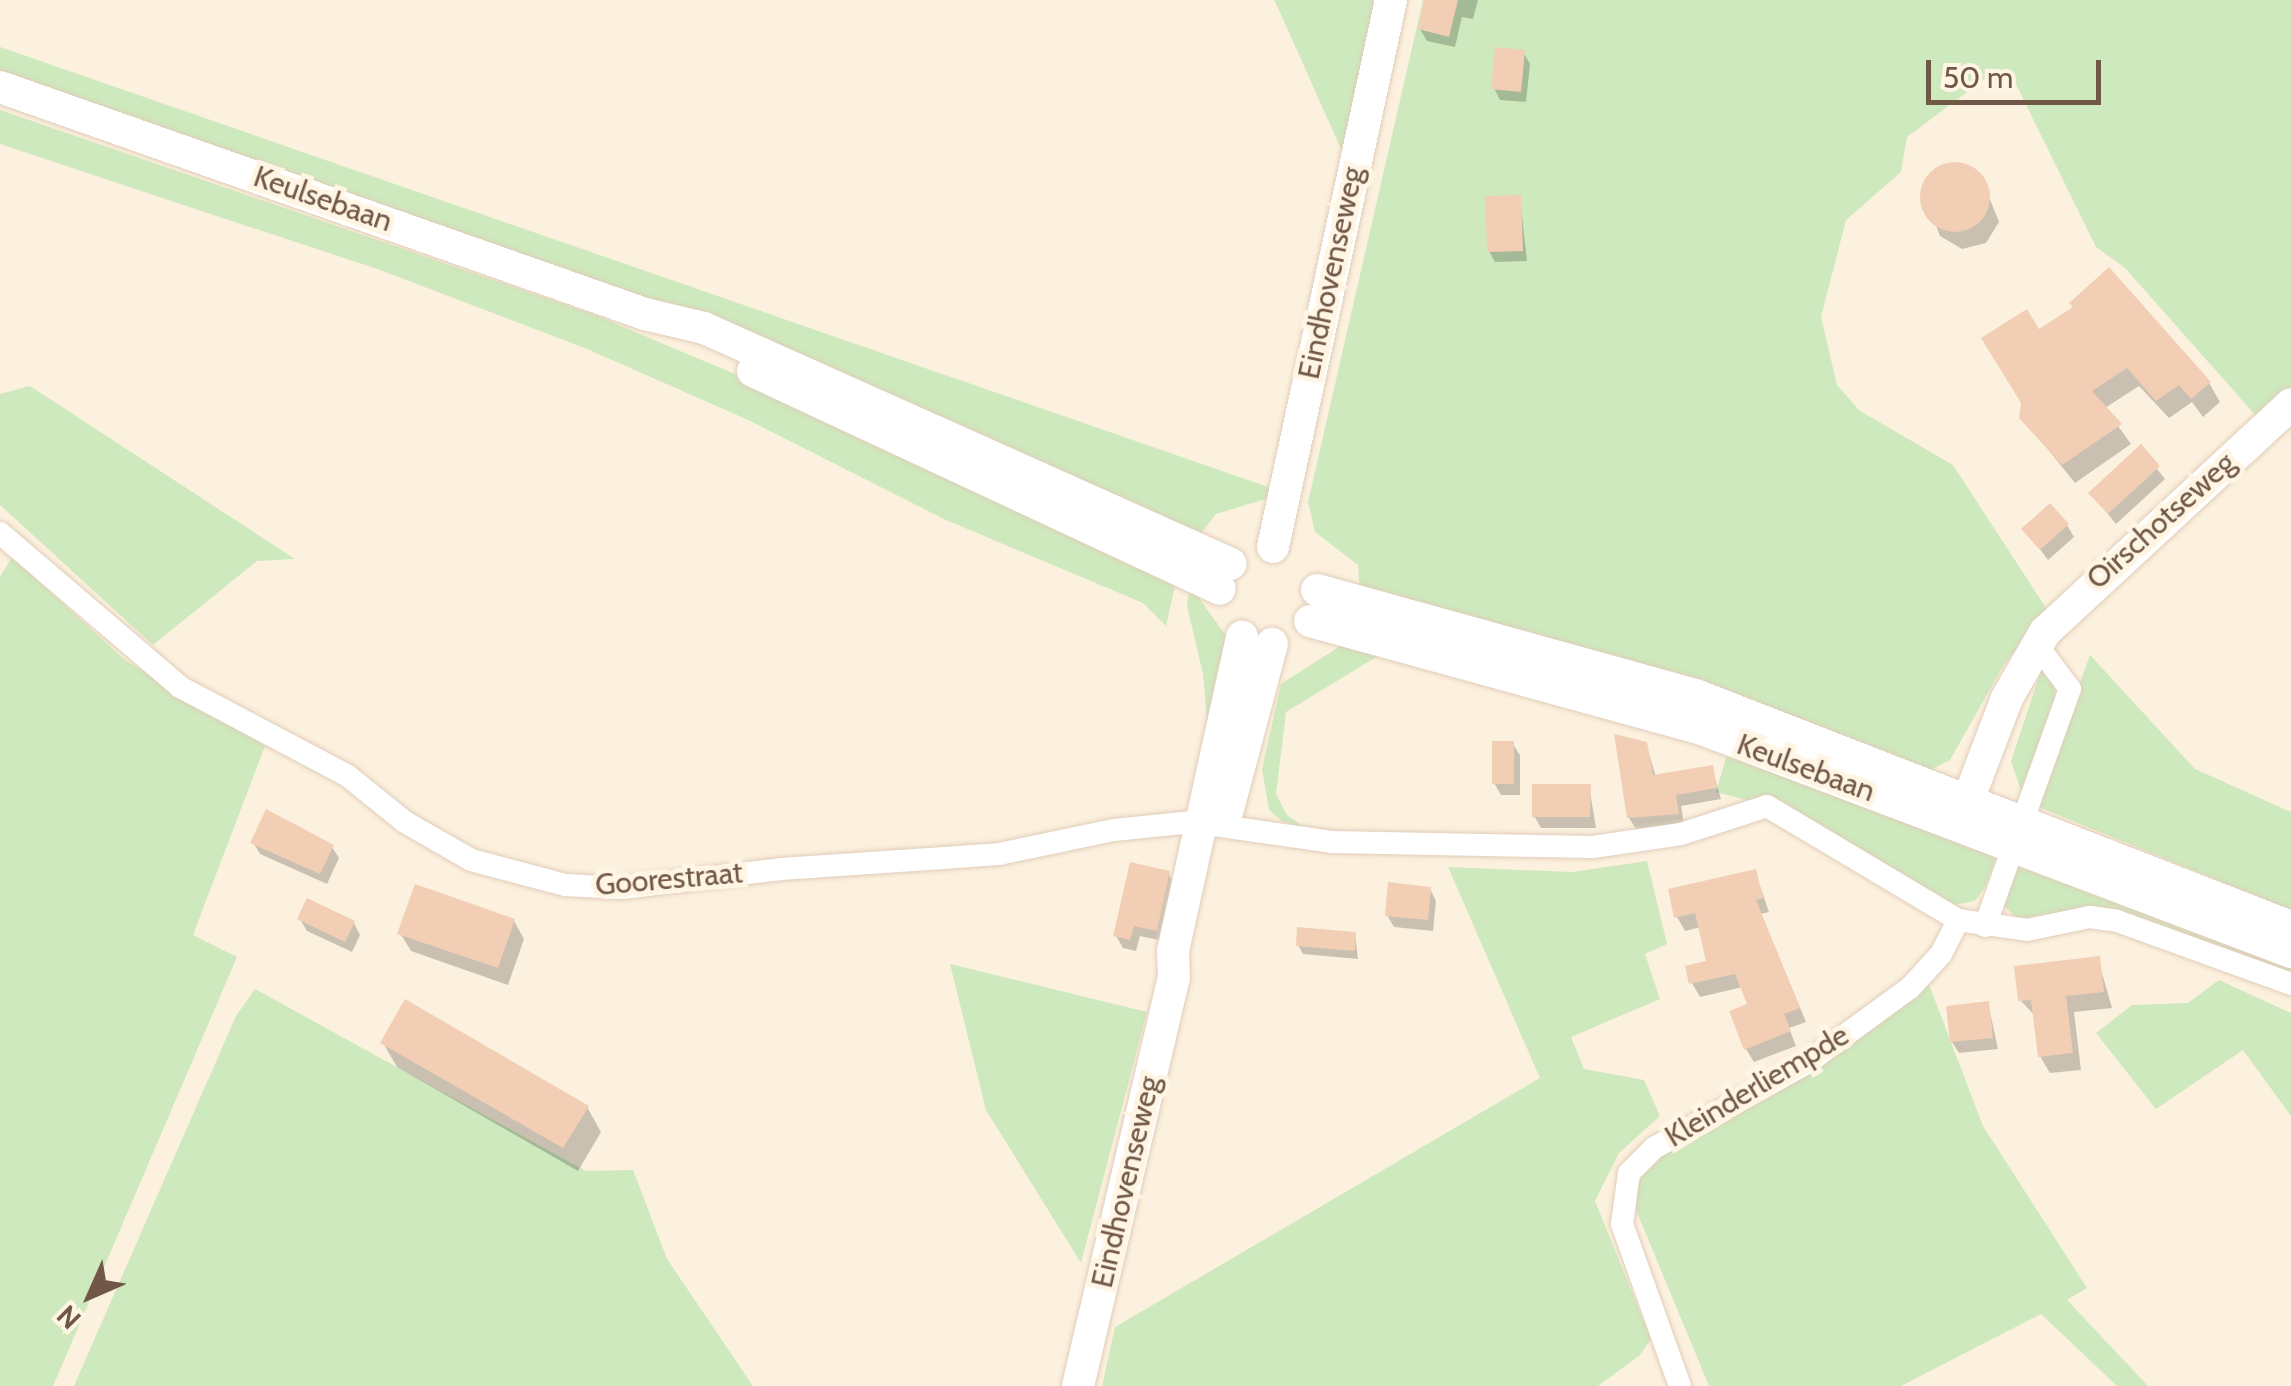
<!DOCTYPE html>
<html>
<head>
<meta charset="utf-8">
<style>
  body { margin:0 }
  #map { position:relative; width:2291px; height:1386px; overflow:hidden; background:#fcf1de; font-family:Cabin,sans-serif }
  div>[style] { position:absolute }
  .green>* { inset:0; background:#cee9bd }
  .shadow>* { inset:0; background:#0003 }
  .building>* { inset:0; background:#f2ceb5 }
  .round { border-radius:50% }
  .roads { filter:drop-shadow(0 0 2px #e0cdba) drop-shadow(0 0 2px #e0cdba) }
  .street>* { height:22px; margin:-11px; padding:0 11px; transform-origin:11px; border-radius:11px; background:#fff }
  .secondary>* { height:32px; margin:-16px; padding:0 16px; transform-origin:16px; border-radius:16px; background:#fff }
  span { translate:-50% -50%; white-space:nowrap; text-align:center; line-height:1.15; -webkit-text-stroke:10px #fff5e4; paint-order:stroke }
  .street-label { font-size:30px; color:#715746 }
  .north { position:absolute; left:40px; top:1246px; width:100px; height:100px; -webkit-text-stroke:8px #fff5e4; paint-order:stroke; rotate:225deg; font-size:28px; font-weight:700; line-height:40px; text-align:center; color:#715746 }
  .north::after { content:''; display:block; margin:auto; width:35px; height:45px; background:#715746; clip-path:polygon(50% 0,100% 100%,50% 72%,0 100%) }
  .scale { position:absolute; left:1926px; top:60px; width:175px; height:45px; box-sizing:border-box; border:5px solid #715746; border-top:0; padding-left:12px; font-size:30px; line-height:35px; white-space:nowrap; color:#715746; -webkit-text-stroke:8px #fff5e4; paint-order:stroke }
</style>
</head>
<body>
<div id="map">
  <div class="green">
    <i style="clip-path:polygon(1274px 0,1382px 0,1345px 158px,1279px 10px)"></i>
    <i style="clip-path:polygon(1423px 0,2291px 0,2291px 386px,2257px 417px,2125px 268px,2096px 247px,2014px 80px,1994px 72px,1907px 137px,1901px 172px,1846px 220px,1821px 317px,1837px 385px,1860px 411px,1953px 465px,2048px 611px,2003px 666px,1950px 760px,1928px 771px,1360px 593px,1358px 565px,1315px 532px,1308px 502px)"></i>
    <i style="clip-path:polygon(0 47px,1271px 488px,1269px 498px,1216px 514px,1199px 536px,0 72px)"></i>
    <i style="clip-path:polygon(0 110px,595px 315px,858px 426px,1177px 577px,1166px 626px,1143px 603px,946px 520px,746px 419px,587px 349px,380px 270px,0 144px)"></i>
    <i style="clip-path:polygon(29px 386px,30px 386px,295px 559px,257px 561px,153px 645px,0 505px,0 394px)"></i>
    <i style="clip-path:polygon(12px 557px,125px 660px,265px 746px,193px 935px,237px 957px,53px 1386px,0 1386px,0 577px)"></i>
    <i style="clip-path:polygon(1190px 586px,1235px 648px,1209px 744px,1203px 674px,1187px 606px)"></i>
    <i style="clip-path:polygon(1342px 645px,1391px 648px,1286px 712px,1276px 794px,1287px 815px,1305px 828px,1282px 821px,1269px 810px,1262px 769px,1281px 684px)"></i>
    <i style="clip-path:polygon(2090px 655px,2195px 769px,2291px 812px,2291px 910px,2036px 806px)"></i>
    <i style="clip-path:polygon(2042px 668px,2055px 688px,2055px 705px,2023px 796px,2011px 761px)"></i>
    <i style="clip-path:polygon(1729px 748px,1999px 850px,1985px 887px,1975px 901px,1954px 905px,1799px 814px,1716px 792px)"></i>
    <i style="clip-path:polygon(2014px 856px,2291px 960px,2291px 975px,2137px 917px,2017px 918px,2003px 905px)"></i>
    <i style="clip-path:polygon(1647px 861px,1667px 944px,1645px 954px,1660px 999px,1571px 1037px,1584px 1069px,1644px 1080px,1660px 1116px,1619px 1153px,1595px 1201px,1651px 1339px,1640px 1355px,1598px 1386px,1102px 1386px,1115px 1327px,1540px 1078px,1448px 867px,1572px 872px)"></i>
    <i style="clip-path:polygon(950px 964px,1147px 1012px,1081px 1263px,986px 1110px)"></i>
    <i style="clip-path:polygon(2219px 980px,2291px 1013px,2291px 1116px,2243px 1050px,2156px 1109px,2096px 1033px,2132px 1005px,2188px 1003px)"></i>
    <i style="clip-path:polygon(1928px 982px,1983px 1126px,2087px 1288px,2067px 1300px,2148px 1386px,2117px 1386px,2041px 1314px,1901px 1386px,1709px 1386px,1631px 1198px,1644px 1171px,1671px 1144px,1764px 1101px,1834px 1057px)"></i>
    <i style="clip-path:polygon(255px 989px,586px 1171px,633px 1170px,667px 1259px,753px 1386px,74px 1386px,236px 1016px)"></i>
  </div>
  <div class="shadow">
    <i style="clip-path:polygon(1427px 0,1478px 0,1473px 19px,1462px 17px,1455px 47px,1427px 41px,1420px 29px)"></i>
    <i style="clip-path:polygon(1523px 52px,1530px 64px,1526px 102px,1500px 100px,1494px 88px)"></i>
    <i style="clip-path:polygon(1959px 164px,1981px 177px,1999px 222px,1986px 243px,1962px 249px,1940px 236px,1923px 191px,1937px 170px)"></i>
    <i style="clip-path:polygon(1520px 198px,1527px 261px,1495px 262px,1489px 251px)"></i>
    <i style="clip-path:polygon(2038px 332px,2209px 383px,2220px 402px,2203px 417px,2192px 402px,2169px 418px,2139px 386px,2105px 408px,2131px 444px,2075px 483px,2022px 417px)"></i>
    <i style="clip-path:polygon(2140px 448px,2165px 479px,2116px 524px,2091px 493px)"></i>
    <i style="clip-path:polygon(2067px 525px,2074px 537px,2048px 560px,2025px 529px)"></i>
    <i style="clip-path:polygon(1513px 744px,1520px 755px,1520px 795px,1501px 795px,1494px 783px)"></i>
    <i style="clip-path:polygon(1646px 744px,1656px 777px,1712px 768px,1721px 799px,1681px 806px,1684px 824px,1636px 829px,1629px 818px)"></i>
    <i style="clip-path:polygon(1589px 786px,1596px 828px,1541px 828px,1534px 816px)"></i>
    <i style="clip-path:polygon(253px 842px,332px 847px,339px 858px,327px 884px,260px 854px)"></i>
    <i style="clip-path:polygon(1755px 872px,1769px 912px,1761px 914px,1806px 1022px,1789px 1028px,1796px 1046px,1754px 1062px,1746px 1049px,1750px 1006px,1743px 987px,1700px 997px,1692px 983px,1709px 963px,1701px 927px,1685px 931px,1677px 917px)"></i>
    <i style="clip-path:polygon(1168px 873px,1175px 885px,1163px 941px,1140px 936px,1136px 951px,1123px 948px,1116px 936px)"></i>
    <i style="clip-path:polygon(1430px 889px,1436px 901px,1433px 931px,1394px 927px,1387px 915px)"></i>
    <i style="clip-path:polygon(300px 919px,354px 923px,360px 935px,352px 952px,307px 931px)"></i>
    <i style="clip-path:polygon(514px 921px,524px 939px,508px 985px,411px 951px,400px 933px)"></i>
    <i style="clip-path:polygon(1355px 934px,1358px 959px,1303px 954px,1298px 945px)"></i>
    <i style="clip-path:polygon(2098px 959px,2112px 1008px,2074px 1012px,2081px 1070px,2050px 1073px,2040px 1056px,2036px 1017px,2021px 1001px)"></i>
    <i style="clip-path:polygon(1988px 1003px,1998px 1049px,1959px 1053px,1952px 1042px)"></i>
    <i style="clip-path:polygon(383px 1043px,587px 1107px,601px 1132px,578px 1171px,397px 1067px)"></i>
  </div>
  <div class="building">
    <i style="clip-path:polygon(1424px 0,1458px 0,1449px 37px,1418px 29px)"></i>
    <i style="clip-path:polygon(1495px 47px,1525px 50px,1521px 92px,1491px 89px)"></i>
    <i class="round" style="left:1920px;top:162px;width:70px;height:70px"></i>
    <i style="clip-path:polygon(1521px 195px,1523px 251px,1487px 252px,1485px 196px)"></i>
    <i style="clip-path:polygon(2109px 267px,2211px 382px,2191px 399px,2179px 385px,2156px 401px,2127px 368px,2092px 391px,2122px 424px,2062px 465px,2019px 418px,2021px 403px,1981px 338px,2027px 309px,2039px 329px,2073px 307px,2069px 303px)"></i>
    <i style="clip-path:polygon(2141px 444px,2160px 466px,2108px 514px,2088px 493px)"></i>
    <i style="clip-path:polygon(2050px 503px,2069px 524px,2040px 550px,2021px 529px)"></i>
    <i style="clip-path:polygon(1614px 734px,1647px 742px,1653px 775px,1713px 765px,1717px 788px,1676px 795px,1679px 814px,1627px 818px)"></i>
    <i style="clip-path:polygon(1492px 741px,1514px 741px,1514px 784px,1492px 784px)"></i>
    <i style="clip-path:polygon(1532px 784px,1591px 784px,1590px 817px,1532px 817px)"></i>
    <i style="clip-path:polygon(266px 809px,334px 845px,320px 874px,250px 843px)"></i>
    <i style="clip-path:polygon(1130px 862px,1170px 871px,1157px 931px,1134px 926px,1130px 940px,1113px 936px)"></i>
    <i style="clip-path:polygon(1756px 869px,1763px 898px,1756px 900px,1800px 1008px,1784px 1014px,1791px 1031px,1744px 1050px,1729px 1011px,1747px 1004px,1735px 974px,1689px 984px,1685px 966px,1706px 961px,1695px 913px,1674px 918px,1668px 889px)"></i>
    <i style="clip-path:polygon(1388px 882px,1431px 887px,1428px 920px,1385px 916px)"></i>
    <i style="clip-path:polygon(415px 884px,515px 919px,498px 968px,397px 934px)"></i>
    <i style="clip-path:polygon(307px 898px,355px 921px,345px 942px,297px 919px)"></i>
    <i style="clip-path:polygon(1297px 927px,1356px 932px,1355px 951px,1296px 946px)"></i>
    <i style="clip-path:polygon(2100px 956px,2104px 992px,2066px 996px,2073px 1053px,2038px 1057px,2031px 1000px,2018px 1001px,2014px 966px)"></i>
    <i style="clip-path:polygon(405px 999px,589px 1106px,563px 1148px,380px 1043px)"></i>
    <i style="clip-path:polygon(1989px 1001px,1993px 1038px,1950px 1042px,1946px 1006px)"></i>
  </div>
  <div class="roads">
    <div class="street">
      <i style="left:0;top:533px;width:237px;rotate:40.5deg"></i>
      <i style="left:180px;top:687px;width:190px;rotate:27.9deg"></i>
      <i style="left:348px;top:776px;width:73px;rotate:38.9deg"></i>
      <i style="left:405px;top:822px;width:76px;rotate:29.9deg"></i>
      <i style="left:471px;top:860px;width:97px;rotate:14.9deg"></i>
      <i style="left:565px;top:885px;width:57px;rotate:3deg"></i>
      <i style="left:622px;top:888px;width:160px;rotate:-6.8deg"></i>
      <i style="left:781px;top:869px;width:219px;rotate:-3.9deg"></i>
      <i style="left:999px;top:854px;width:117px;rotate:-11.8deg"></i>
      <i style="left:1114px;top:830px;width:79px;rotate:-5.8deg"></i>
      <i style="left:1193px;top:822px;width:140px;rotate:8.2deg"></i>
      <i style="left:1332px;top:842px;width:261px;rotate:1.1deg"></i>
      <i style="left:1593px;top:847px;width:89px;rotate:-8.4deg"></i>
      <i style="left:1681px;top:834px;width:90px;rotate:-18deg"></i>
      <i style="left:1767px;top:806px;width:222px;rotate:30.8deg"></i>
      <i style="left:1958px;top:920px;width:70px;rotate:8.2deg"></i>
      <i style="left:2027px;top:930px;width:64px;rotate:-11.7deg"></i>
      <i style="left:2090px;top:917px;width:27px;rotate:8deg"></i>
      <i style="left:2117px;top:921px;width:185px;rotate:19.9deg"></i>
      <i style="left:1985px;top:926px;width:252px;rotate:-70.3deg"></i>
      <i style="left:2070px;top:689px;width:55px;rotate:-126.9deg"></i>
      <i style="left:1680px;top:1386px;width:172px;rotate:-109.7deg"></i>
      <i style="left:1622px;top:1224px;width:51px;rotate:-82.2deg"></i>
      <i style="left:1629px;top:1173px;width:35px;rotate:-45deg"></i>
      <i style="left:1654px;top:1148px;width:175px;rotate:-29.1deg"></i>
      <i style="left:1807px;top:1063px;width:127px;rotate:-36.1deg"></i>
      <i style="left:1910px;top:988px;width:46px;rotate:-47.6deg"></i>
      <i style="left:1941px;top:954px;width:38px;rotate:-63deg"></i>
    </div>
    <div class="secondary">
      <i style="left:0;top:87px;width:684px;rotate:19.39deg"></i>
      <i style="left:645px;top:314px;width:61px;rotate:13.3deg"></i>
      <i style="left:704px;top:328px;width:577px;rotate:24.12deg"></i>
      <i style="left:753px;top:371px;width:515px;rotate:25.02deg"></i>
      <i style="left:1273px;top:547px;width:560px;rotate:-77.83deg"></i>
      <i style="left:1317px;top:590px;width:395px;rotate:15.5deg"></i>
      <i style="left:1698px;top:696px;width:636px;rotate:21.28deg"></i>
      <i style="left:1310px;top:621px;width:407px;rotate:15.4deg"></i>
      <i style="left:1702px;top:729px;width:630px;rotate:20.74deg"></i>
      <i style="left:1228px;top:809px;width:171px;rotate:-75.1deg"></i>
      <i style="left:1962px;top:816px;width:126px;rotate:-69.1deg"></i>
      <i style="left:2007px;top:698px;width:76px;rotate:-60.1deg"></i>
      <i style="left:2045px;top:632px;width:335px;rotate:-42.8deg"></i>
      <i style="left:1078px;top:1386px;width:419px;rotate:-76.8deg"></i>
      <i style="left:1174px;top:978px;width:27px;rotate:-92deg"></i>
      <i style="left:1173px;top:951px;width:322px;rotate:-77.6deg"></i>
    </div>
  </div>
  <div class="street-label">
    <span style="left:323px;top:199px;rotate:19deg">Keulsebaan</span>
    <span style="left:1331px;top:273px;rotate:-78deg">Eindhovenseweg</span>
    <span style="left:2161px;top:521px;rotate:-42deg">Oirschotseweg</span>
    <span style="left:1806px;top:768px;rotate:20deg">Keulsebaan</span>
    <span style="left:669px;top:879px;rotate:-5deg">Goorestraat</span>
    <span style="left:1757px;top:1086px;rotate:-31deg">Kleinderliempde</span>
    <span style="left:1126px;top:1182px;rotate:-77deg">Eindhovenseweg</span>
  </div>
  <div class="north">N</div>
  <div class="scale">50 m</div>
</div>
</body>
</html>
